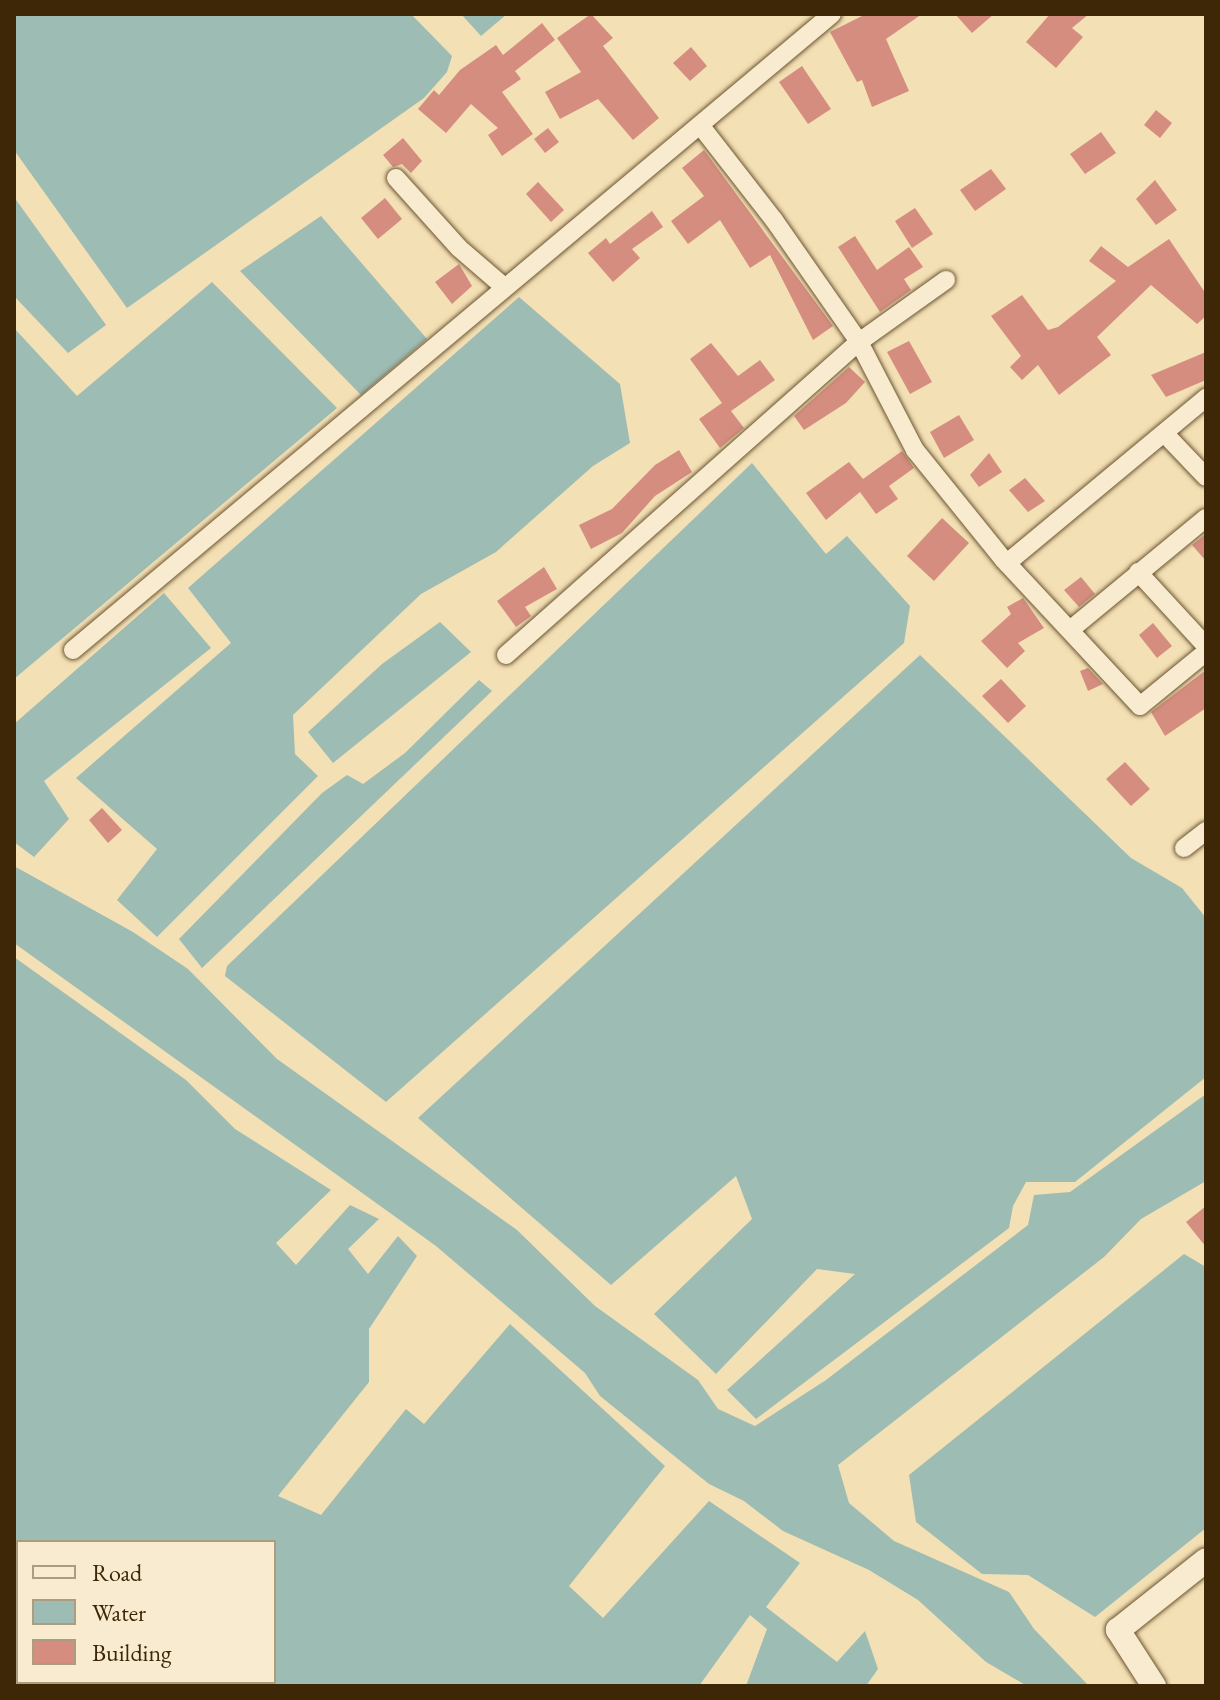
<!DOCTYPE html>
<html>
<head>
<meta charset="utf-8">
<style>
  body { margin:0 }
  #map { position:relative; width:1220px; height:1700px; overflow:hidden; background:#f4e0b5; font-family:"EB Garamond",serif }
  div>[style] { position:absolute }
  .water>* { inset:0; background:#9dbcb3 }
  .building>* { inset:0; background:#d58d7f }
  .roads { filter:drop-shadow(0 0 2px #6b5532) drop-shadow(0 0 2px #6b5532) }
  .street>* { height:18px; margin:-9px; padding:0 9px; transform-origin:9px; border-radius:9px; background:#f8ebcf }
  .secondary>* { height:24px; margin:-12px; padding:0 12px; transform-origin:12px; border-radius:12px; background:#f8ebcf }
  span { translate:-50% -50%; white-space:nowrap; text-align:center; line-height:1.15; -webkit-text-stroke:8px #f8ebcf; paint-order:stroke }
  .frame { position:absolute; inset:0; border:16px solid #3d2707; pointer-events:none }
  .legend { position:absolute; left:16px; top:1540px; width:260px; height:144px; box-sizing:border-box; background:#f8ebcf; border:2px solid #ad9d7f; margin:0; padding:10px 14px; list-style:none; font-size:24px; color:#3d2707 }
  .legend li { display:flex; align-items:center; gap:16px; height:40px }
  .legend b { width:40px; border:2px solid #ad9d7f }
</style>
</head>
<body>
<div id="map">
  <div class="water">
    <i style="clip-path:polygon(14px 14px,411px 14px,452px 56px,447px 72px,424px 98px,127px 308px,14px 150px)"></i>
    <i style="clip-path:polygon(461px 14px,507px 14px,481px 36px)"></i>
    <i style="clip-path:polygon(14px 197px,106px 325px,68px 353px,14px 296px)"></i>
    <i style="clip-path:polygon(321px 216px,427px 339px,361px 395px,240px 271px)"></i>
    <i style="clip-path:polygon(212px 282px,337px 408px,14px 679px,14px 328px,77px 396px)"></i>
    <i style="clip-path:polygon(519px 297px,620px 384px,630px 443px,593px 466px,496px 552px,421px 594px,293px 715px,295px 754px,318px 776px,157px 937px,117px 900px,157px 849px,76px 778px,231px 643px,188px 588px)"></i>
    <i style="clip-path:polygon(752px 463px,826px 554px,847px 536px,910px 606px,904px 643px,386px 1102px,225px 976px,227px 966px)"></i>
    <i style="clip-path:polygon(164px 593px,211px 648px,44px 781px,69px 819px,34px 857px,14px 842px,14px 724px)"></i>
    <i style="clip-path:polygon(440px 622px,471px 652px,333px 763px,308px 732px,382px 664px)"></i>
    <i style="clip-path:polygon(920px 655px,1131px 858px,1182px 888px,1206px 918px,1206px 1077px,1075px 1182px,1026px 1182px,1013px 1206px,1009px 1228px,756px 1419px,727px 1390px,855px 1274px,817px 1269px,716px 1374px,654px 1314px,752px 1219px,736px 1176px,611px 1285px,418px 1118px)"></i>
    <i style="clip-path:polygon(479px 680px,492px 691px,202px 968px,179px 939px,322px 793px,347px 775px,363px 784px,405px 753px)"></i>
    <i style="clip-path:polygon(14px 866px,133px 932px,188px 969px,277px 1059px,517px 1230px,595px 1306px,698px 1380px,718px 1409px,755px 1426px,826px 1380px,1028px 1225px,1034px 1195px,1070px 1192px,1206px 1094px,1206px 1181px,1141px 1219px,1104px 1257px,838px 1465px,849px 1503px,894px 1541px,1009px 1592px,1034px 1629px,1089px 1686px,1027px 1686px,986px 1662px,918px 1600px,869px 1570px,783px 1531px,744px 1501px,709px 1484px,600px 1396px,585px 1373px,436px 1246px,14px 943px)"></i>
    <i style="clip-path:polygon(evenodd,14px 957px,186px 1080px,235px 1129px,331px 1190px,276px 1243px,296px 1265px,350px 1205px,379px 1219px,348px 1249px,368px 1274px,398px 1236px,417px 1256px,369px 1329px,369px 1382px,278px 1496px,321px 1515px,406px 1409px,424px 1424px,510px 1324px,665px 1466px,569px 1586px,603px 1618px,709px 1501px,800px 1563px,766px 1607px,837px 1662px,865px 1631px,878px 1669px,866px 1686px,746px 1686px,767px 1629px,750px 1615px,699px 1686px,14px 1686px,14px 957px,18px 1542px,274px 1542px,274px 1682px,18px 1682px,18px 1542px)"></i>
    <i style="clip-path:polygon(1184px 1254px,1206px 1267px,1206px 1528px,1095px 1617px,1028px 1575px,982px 1574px,916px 1522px,909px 1475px)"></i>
  </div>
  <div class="building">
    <i style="clip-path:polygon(591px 14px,613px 38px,603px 46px,659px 118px,633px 140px,598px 99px,560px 119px,545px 92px,581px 72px,557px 38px)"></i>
    <i style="clip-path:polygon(866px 14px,922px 14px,886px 39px,909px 91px,872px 107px,862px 80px,857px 82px,830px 32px)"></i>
    <i style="clip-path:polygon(955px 14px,994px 14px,972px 33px)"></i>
    <i style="clip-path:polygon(1050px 14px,1089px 14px,1072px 28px,1083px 37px,1056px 68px,1026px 42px)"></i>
    <i style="clip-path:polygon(542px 23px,555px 40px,515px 71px,521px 79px,502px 92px,533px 134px,502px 156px,488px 135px,498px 128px,471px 104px,446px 133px,418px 109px,434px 90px,439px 95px,460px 70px,496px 45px,503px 55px)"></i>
    <i style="clip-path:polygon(691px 47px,707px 66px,690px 81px,673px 63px)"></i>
    <i style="clip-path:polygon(802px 66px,831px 109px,808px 124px,779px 82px)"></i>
    <i style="clip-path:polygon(1156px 110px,1172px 123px,1160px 138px,1144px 125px)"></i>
    <i style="clip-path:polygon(548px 128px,559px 142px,545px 153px,534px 139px)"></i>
    <i style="clip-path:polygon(1101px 132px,1116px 153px,1085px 174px,1070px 154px)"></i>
    <i style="clip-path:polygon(403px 138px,422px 161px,411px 173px,402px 164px,393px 167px,383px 155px)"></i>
    <i style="clip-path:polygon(704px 150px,833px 326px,813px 340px,770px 255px,750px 268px,720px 220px,688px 244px,671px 221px,704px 196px,682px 168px)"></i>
    <i style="clip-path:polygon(991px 169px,1006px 189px,975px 211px,960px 190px)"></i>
    <i style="clip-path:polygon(1155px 180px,1177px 210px,1156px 225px,1136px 199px)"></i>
    <i style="clip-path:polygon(538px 182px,564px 210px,551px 222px,526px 194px)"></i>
    <i style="clip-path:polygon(385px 198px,402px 219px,378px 239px,361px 218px)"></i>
    <i style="clip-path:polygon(915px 208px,933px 234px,912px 248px,895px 221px)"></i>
    <i style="clip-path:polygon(652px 211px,663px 227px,632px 249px,640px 258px,613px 282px,588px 253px,606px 238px,610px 244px)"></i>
    <i style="clip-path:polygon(855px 236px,877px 270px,909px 247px,923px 267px,904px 279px,911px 290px,880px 312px,838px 247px)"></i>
    <i style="clip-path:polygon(1169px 239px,1206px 294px,1206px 316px,1197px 324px,1151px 285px,1097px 337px,1111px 355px,1059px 395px,1038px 365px,1022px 380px,1010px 367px,1021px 356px,991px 316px,1022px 295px,1048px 330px,1058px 327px,1116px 281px,1089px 261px,1101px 246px,1128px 267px)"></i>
    <i style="clip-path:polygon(459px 264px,472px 286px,452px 304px,435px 282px)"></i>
    <i style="clip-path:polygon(909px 341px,932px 382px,910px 394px,887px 352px)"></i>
    <i style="clip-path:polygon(711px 343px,738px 376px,760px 360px,775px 380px,731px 411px,744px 428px,720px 448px,699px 419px,722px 403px,690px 359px)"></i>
    <i style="clip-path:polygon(1206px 352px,1206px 380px,1166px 397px,1151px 375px)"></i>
    <i style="clip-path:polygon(849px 367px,865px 382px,846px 403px,804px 430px,794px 416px)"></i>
    <i style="clip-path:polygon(959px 415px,974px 440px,944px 458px,930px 432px)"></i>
    <i style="clip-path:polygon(679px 450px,692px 472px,655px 496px,622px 533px,591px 549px,579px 525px,612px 509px,655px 465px)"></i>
    <i style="clip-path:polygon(902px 451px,914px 468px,889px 486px,898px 499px,876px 514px,860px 492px,826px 520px,806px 493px,849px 462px,863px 479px)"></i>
    <i style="clip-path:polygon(989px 453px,1002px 472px,979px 487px,970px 475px)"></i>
    <i style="clip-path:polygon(1025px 478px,1045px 501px,1028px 512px,1009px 490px)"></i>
    <i style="clip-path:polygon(942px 518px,969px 543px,934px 581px,907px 556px)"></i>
    <i style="clip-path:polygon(1206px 534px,1206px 561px,1192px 545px)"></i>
    <i style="clip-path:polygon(544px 567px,557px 589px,525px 607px,531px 616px,516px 627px,497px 601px)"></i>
    <i style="clip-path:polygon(1081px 577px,1095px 594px,1079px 607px,1064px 590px)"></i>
    <i style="clip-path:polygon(1023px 598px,1044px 628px,1018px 643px,1025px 651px,1007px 668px,981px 641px,1011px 614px,1007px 607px)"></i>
    <i style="clip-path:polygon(1153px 623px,1172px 646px,1157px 658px,1139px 635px)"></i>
    <i style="clip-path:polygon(1088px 668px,1103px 684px,1088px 691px,1080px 671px)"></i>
    <i style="clip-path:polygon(1206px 670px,1206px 708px,1165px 736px,1151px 712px)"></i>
    <i style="clip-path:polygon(1001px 679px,1026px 706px,1008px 723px,982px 696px)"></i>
    <i style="clip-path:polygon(1125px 762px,1150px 789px,1131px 806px,1106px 779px)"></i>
    <i style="clip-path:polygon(102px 808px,122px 830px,108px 843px,89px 820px)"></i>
    <i style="clip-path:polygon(1206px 1206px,1206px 1247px,1186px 1222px)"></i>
  </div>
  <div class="roads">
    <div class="street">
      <i style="left:700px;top:125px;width:120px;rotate:52.1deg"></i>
      <i style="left:774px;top:220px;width:149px;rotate:55.1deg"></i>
      <i style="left:859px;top:342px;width:122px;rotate:62.6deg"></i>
      <i style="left:915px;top:450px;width:140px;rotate:51.1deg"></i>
      <i style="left:1003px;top:559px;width:201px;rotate:47deg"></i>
      <i style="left:1140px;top:706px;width:85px;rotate:-39.3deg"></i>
      <i style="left:396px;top:178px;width:94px;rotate:48deg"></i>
      <i style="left:459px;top:248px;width:58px;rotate:40.8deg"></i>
      <i style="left:1165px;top:434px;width:59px;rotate:46.4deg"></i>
      <i style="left:1007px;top:563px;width:259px;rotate:-39.7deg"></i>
      <i style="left:1138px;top:572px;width:100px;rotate:47.4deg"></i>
      <i style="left:1070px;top:630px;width:176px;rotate:-39.5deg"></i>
      <i style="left:73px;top:650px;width:990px;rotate:-39.96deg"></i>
      <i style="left:506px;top:655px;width:472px;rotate:-41.6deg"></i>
      <i style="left:859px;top:342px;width:107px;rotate:-35.5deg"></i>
      <i style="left:1184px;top:848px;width:28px;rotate:-38deg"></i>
    </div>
    <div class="secondary">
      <i style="left:1154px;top:1686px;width:67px;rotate:-122.7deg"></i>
      <i style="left:1118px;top:1630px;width:112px;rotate:-38.5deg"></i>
    </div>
  </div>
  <div class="frame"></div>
  <ul class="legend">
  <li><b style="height:10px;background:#f8ebcf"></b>Road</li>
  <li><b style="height:22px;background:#9dbcb3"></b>Water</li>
  <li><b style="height:22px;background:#d58d7f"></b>Building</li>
  </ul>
</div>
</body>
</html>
